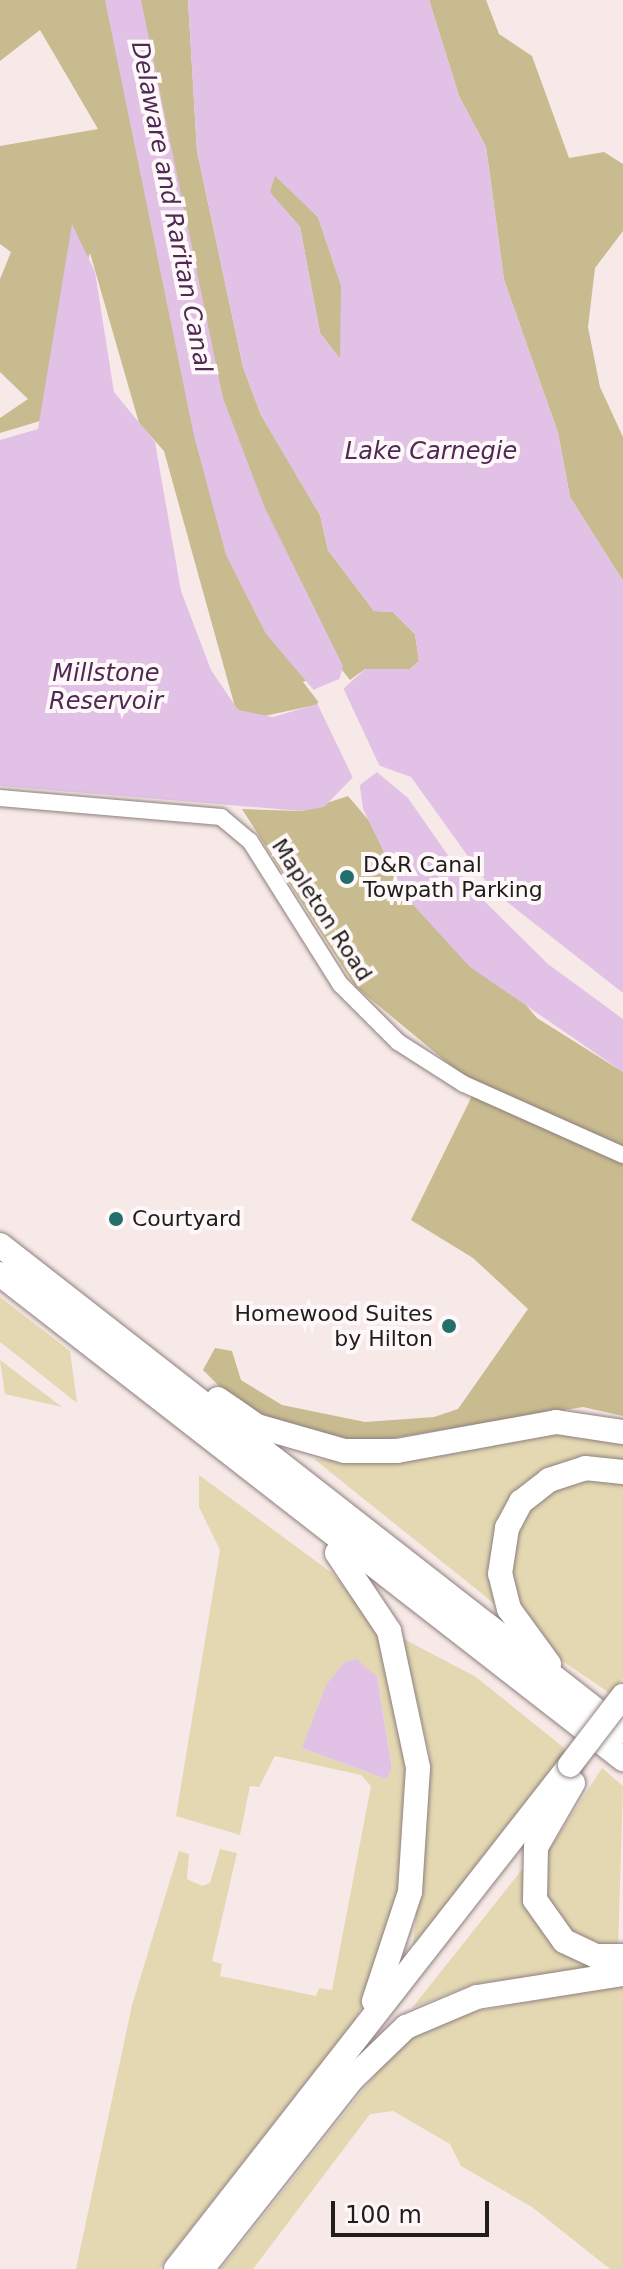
<!DOCTYPE html>
<html>
<head>
<meta charset="utf-8">
<style>
  body { margin:0 }
  #map { position:relative; width:623px; height:2269px; overflow:hidden; background:#f7e9e7; font-family:"DejaVu Sans",sans-serif }
  div>[style] { position:absolute }
  .green>* { inset:0; background:#e4d8b3 }
  .forest>* { inset:0; background:#c9bb90 }
  .water>* { inset:0; background:#e1c2e6 }
  .pier>* { inset:0; background:#f7e9e7 }
  .roads { filter:drop-shadow(0 0 2px #8d807e) drop-shadow(0 0 2px #8d807e) }
  .minor>* { height:16px; margin:-8px; padding:0 8px; transform-origin:8px; border-radius:8px; background:#fff }
  .highway>* { height:24px; margin:-12px; padding:0 12px; transform-origin:12px; border-radius:12px; background:#fff }
  .bridges { filter:drop-shadow(0 0 2px #8d807e) drop-shadow(0 0 2px #8d807e) }
  .highway-bridge>* { height:24px; margin:-12px; padding:0 12px; transform-origin:12px; border-radius:12px; background:#fff }
  .dots>* { width:22px; height:22px; translate:-50% -50%; box-sizing:border-box; border:4px solid #fef9f8; border-radius:50% }
  span { translate:-50% -50%; white-space:nowrap; text-align:center; line-height:1.15; -webkit-text-stroke:8px #fef9f8; paint-order:stroke }
  .poi-label { font-size:22px; color:#221d1d }
  .left { translate:0 -50%; text-align:left }
  .right { translate:-100% -50%; text-align:right }
  .street-label { font-size:22px; color:#221d1d }
  .water-label { font-size:24px; color:#4f2856; font-style:italic }
  .scale { position:absolute; left:331px; top:2201px; width:158px; height:36px; box-sizing:border-box; border:4px solid #221d1d; border-top:0; padding-left:10px; font-size:24px; line-height:28px; white-space:nowrap; color:#221d1d; -webkit-text-stroke:6px #fef9f8; paint-order:stroke }
</style>
</head>
<body>
<div id="map">
  <div class="green">
    <i style="clip-path:polygon(0 1297px,70px 1351px,77px 1403px,0 1342px)"></i>
    <i style="clip-path:polygon(0 1360px,62px 1407px,5px 1394px)"></i>
    <i style="clip-path:polygon(567px 1431px,623px 1443px,623px 1464px,580px 1459px,502px 1517px,506px 1613px,314px 1459px,379px 1463px)"></i>
    <i style="clip-path:polygon(evenodd,199px 1475px,332px 1573px,379px 1627px,406px 1731px,407px 1861px,381px 1971px,353px 2023px,159px 2269px,76px 2269px,132px 2005px,179px 1851px,189px 1854px,187px 1879px,202px 1886px,210px 1883px,220px 1849px,237px 1853px,212px 1961px,222px 1964px,220px 1976px,316px 1996px,319px 1988px,332px 1990px,371px 1786px,361px 1775px,275px 1756px,259px 1787px,250px 1786px,240px 1835px,176px 1816px,220px 1550px,199px 1507px,199px 1475px,377px 1677px,392px 1767px,386px 1779px,302px 1748px,327px 1696px,377px 1677px)"></i>
    <i style="clip-path:polygon(574px 1477px,623px 1479px,623px 1678px,611px 1694px,555px 1656px,519px 1612px,509px 1568px,520px 1509px)"></i>
    <i style="clip-path:polygon(402px 1638px,476px 1677px,568px 1751px,413px 1947px,430px 1757px)"></i>
    <i style="clip-path:polygon(602px 1768px,623px 1786px,618px 1951px,572px 1939px,541px 1893px,541px 1862px)"></i>
    <i style="clip-path:polygon(524px 1867px,529px 1909px,546px 1937px,574px 1958px,606px 1966px,474px 1984px,412px 2008px)"></i>
    <i style="clip-path:polygon(623px 1985px,623px 2269px,610px 2269px,532px 2207px,461px 2166px,450px 2144px,393px 2111px,370px 2114px,253px 2269px,221px 2269px,402px 2041px,438px 2018px)"></i>
  </div>
  <div class="forest">
    <i style="clip-path:polygon(0 0,188px 0,197px 151px,243px 367px,261px 415px,320px 515px,328px 550px,374px 611px,393px 612px,415px 634px,419px 661px,410px 669px,365px 669px,350px 680px,338px 665px,303px 682px,320px 704px,250px 719px,235px 707px,164px 451px,139px 423px,90px 253px,40px 421px,0 433px,0 418px,28px 399px,0 372px,0 279px,11px 252px,0 244px,0 146px,98px 129px,40px 30px,0 61px)"></i>
    <i style="clip-path:polygon(429px 0,486px 0,499px 34px,532px 56px,569px 158px,604px 152px,623px 164px,623px 231px,595px 268px,588px 327px,600px 387px,623px 437px,623px 581px,570px 497px,558px 433px,504px 280px,486px 147px,459px 96px)"></i>
    <i style="clip-path:polygon(275px 175px,318px 217px,341px 285px,341px 360px,320px 333px,300px 227px,269px 192px)"></i>
    <i style="clip-path:polygon(348px 796px,537px 1018px,623px 1072px,623px 1416px,583px 1407px,381px 1440px,327px 1438px,277px 1423px,231px 1398px,203px 1370px,215px 1348px,232px 1351px,241px 1380px,282px 1405px,365px 1422px,434px 1417px,458px 1409px,528px 1309px,473px 1258px,411px 1220px,472px 1096px,461px 1074px,355px 986px,242px 809px,302px 811px)"></i>
  </div>
  <div class="water">
    <i style="clip-path:polygon(105px 0,141px 0,223px 398px,265px 508px,343px 666px,335px 694px,372px 768px,408px 798px,470px 887px,548px 964px,623px 1019px,623px 1072px,470px 967px,405px 896px,363px 809px,358px 772px,324px 807px,302px 811px,0 786px,0 440px,38px 429px,72px 224px,95px 272px,114px 392px,155px 442px,181px 591px,211px 670px,238px 710px,273px 717px,324px 702px,266px 634px,226px 555px,194px 436px)"></i>
    <i style="clip-path:polygon(evenodd,188px 0,429px 0,459px 96px,486px 147px,504px 280px,558px 433px,570px 497px,623px 581px,623px 993px,493px 891px,411px 777px,375px 764px,340px 692px,365px 669px,410px 669px,419px 661px,415px 634px,393px 612px,374px 611px,328px 550px,320px 515px,261px 415px,243px 367px,197px 151px,188px 0,275px 176px,318px 217px,341px 285px,340px 359px,320px 333px,300px 227px,270px 192px,275px 176px)"></i>
    <i style="clip-path:polygon(357px 1659px,377px 1677px,392px 1768px,386px 1779px,302px 1748px,326px 1685px,346px 1661px)"></i>
  </div>
  <div class="pier">
    <i style="clip-path:polygon(339px 679px,381px 769px,360px 785px,313px 690px)"></i>
    <i style="clip-path:polygon(321px 701px,356px 776px,353px 778px,317px 703px)"></i>
  </div>
  <div class="roads">
    <div class="minor">
      <i style="left:0;top:798px;width:222px;rotate:4.9deg"></i>
      <i style="left:221px;top:817px;width:38px;rotate:40deg"></i>
      <i style="left:250px;top:841px;width:169px;rotate:57.8deg"></i>
      <i style="left:340px;top:984px;width:82px;rotate:45deg"></i>
      <i style="left:398px;top:1042px;width:78px;rotate:32.5deg"></i>
      <i style="left:464px;top:1084px;width:174px;rotate:24.1deg"></i>
    </div>
    <div class="highway">
      <i style="left:0;top:1245px;width:790px;rotate:37.96deg"></i>
      <i style="left:0;top:1274px;width:790px;rotate:37.9deg"></i>
      <i style="left:218px;top:1399px;width:47px;rotate:34.7deg"></i>
      <i style="left:257px;top:1426px;width:91px;rotate:15.9deg"></i>
      <i style="left:345px;top:1451px;width:52px"></i>
      <i style="left:397px;top:1451px;width:162px;rotate:-10.3deg"></i>
      <i style="left:556px;top:1422px;width:68px;rotate:8.5deg"></i>
      <i style="left:337px;top:1553px;width:94px;rotate:56.3deg"></i>
      <i style="left:389px;top:1631px;width:140px;rotate:78deg"></i>
      <i style="left:418px;top:1768px;width:124px;rotate:93.7deg"></i>
      <i style="left:410px;top:1892px;width:115px;rotate:108.3deg"></i>
      <i style="left:549px;top:1664px;width:68px;rotate:-126deg"></i>
      <i style="left:509px;top:1609px;width:36px;rotate:-104deg"></i>
      <i style="left:500px;top:1574px;width:47px;rotate:-81.3deg"></i>
      <i style="left:507px;top:1528px;width:30px;rotate:-62deg"></i>
      <i style="left:521px;top:1502px;width:36px;rotate:-38deg"></i>
      <i style="left:549px;top:1480px;width:38px;rotate:-18deg"></i>
      <i style="left:585px;top:1468px;width:38px;rotate:6deg"></i>
      <i style="left:573px;top:1783px;width:74px;rotate:120deg"></i>
      <i style="left:536px;top:1847px;width:53px;rotate:91.1deg"></i>
      <i style="left:535px;top:1900px;width:50px;rotate:54.7deg"></i>
      <i style="left:564px;top:1941px;width:35px;rotate:25deg"></i>
      <i style="left:596px;top:1956px;width:27px"></i>
      <i style="left:176px;top:2269px;width:640px;rotate:-51.98deg"></i>
      <i style="left:202px;top:2269px;width:243px;rotate:-51.7deg"></i>
      <i style="left:353px;top:2078px;width:74px;rotate:-43.9deg"></i>
      <i style="left:406px;top:2027px;width:77px;rotate:-22.9deg"></i>
      <i style="left:477px;top:1997px;width:148px;rotate:-9deg"></i>
    </div>
  </div>
  <div class="bridges">
    <div class="highway-bridge">
      <i style="left:570px;top:1765px;width:87px;rotate:-52.5deg"></i>
    </div>
  </div>
  <div class="dots">
    <i style="left:347px;top:877px;background:#246e6b"></i>
    <i style="left:116px;top:1219px;background:#246e6b"></i>
    <i style="left:449px;top:1326px;background:#246e6b"></i>
  </div>
  <div class="poi-label">
    <span class="left" style="left:363px;top:877px">D&amp;R Canal<br>Towpath Parking</span>
    <span class="left" style="left:132px;top:1219px">Courtyard</span>
    <span class="right" style="left:433px;top:1326px">Homewood Suites<br>by Hilton</span>
  </div>
  <div class="street-label">
    <span style="left:322px;top:910px;rotate:57deg">Mapleton Road</span>
  </div>
  <div class="water-label">
    <span style="left:171px;top:207px;rotate:79deg">Delaware and Raritan Canal</span>
    <span style="left:431px;top:452px">Lake Carnegie</span>
    <span style="left:106px;top:688px">Millstone<br>Reservoir</span>
  </div>
  <div class="scale">100 m</div>
</div>
</body>
</html>
